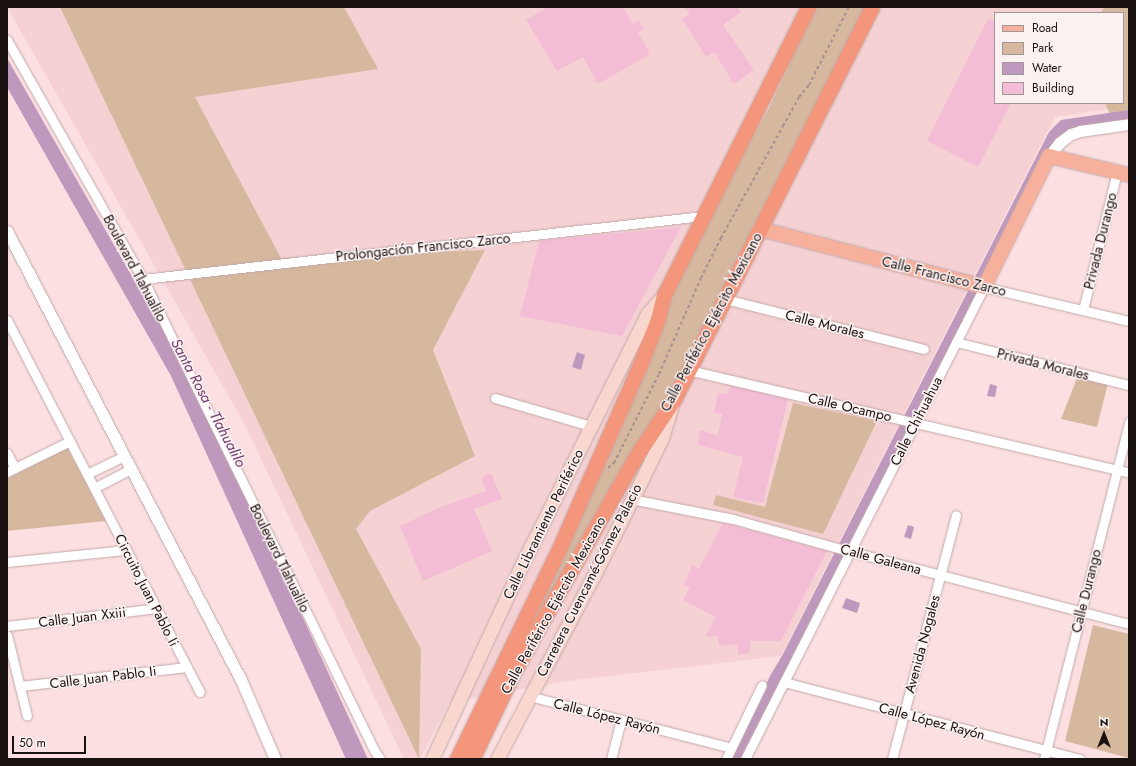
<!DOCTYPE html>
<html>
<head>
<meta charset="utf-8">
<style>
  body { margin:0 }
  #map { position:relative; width:1136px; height:766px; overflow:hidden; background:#fbdfe1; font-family:Jost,sans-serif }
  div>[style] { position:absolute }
  .built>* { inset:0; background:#f5d1d3 }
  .green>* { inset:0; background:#d6b89f }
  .water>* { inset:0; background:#be98bd }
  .building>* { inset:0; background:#f3bdd5 }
  .path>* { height:2px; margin-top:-1px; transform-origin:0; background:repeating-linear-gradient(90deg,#a59091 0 3px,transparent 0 6px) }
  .roads { filter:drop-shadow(0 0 1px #c3a9aa) drop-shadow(0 0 1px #c3a9aa) }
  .minor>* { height:9px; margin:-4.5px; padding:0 4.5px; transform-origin:4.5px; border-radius:4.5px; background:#fff }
  .tertiary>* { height:11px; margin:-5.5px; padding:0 5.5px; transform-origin:5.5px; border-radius:5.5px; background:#fff }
  .secondary>* { height:13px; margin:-6.5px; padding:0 6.5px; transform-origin:6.5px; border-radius:6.5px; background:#fad7ce }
  .primary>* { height:14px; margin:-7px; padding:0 7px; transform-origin:7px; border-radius:7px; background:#f6b09c }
  .trunk>* { height:15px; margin:-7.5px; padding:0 7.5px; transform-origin:7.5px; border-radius:7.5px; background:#f3967b }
  span { translate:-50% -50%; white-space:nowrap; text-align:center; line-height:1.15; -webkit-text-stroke:3px #fcf1f1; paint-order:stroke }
  .street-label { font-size:14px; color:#1a1111 }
  .water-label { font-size:15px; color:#703e70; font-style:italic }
  .frame { position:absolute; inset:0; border:8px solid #1a1111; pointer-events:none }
  .legend { position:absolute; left:994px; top:12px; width:130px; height:92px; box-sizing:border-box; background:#fcf1f1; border:1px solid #a29797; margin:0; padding:5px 7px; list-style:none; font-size:12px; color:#1a1111 }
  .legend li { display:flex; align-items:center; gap:8px; height:20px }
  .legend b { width:20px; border:1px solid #a29797 }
  .north { position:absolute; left:1084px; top:714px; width:40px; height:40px; -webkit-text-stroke:3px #fcf1f1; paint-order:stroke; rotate:0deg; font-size:11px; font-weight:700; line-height:16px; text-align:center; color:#1a1111 }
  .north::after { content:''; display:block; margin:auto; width:14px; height:18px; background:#1a1111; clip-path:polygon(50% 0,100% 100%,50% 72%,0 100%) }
  .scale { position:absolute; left:12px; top:736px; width:74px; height:18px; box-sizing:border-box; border:2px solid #1a1111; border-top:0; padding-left:5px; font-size:12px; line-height:14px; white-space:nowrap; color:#1a1111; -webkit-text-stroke:3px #fcf1f1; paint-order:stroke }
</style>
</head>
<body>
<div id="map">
  <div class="built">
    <i style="clip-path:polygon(evenodd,7px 7px,1129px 7px,1129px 106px,1055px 117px,781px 656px,567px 681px,450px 702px,420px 759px,404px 759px,244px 423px,7px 7px,995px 13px,1123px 13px,1123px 103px,995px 103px,995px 13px)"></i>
  </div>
  <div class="green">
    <i style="clip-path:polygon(60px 7px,344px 7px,378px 69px,195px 97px,281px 258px,485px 250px,433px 350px,475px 456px,370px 511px,356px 529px,421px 649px,419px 759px)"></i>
    <i style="clip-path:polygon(816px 7px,877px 7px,672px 397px,530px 639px,528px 627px,660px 323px,730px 178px,770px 106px)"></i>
    <i style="clip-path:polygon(1105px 7px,1129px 7px,1129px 110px,1110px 115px,1105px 103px,1123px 103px,1123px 13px,1100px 13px)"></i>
    <i style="clip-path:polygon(1077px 378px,1108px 383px,1097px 427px,1061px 419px)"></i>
    <i style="clip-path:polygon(793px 403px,877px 421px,823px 534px,713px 505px,716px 495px,765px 507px)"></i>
    <i style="clip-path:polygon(67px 447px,106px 521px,7px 531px,7px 479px)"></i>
    <i style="clip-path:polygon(1093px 625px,1129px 634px,1129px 758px,1065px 741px)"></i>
  </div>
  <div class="water">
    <i style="clip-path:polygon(7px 58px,138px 287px,190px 373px,368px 759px,346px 759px,171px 376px,7px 87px)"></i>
    <i style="clip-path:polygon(1129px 110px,1129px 121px,1066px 134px,741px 759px,730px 759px,770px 676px,783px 654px,1049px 132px,1061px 120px)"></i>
    <i style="clip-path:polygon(577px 352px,585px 355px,581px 370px,572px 367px)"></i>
    <i style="clip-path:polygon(990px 384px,997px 386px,995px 397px,987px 396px)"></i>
    <i style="clip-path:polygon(908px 525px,914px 527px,911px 539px,904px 537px)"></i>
    <i style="clip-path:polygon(846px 598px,860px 603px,857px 613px,842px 608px)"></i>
  </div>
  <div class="building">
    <i style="clip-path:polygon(548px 7px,623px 7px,633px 24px,639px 20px,644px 29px,638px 32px,650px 54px,598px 84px,583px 57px,557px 71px,526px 20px)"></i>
    <i style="clip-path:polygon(685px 7px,737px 7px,741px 12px,723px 25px,754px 70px,734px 84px,714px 52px,706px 57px,682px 19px,690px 14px)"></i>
    <i style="clip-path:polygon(988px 19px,995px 21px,995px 103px,1011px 103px,978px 167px,927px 141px)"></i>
    <i style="clip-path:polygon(681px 227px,622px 336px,520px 316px,539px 241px)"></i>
    <i style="clip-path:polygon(730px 386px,788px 399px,763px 503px,733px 497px,743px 457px,698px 445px,700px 430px,718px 436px,722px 414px,714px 413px,718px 393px,727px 394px)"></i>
    <i style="clip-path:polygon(491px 473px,502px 499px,474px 509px,492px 551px,423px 581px,400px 526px,438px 508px,486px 491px,481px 478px)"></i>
    <i style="clip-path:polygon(723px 523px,827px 551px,781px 641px,750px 641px,750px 653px,738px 655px,737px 644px,719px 646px,718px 636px,705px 637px,716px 617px,683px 600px,690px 588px,684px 585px,692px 565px,699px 569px)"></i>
  </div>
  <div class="path">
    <i style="left:608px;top:468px;width:8px;rotate:-40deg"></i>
    <i style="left:614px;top:463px;width:100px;rotate:-63.2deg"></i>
    <i style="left:659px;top:374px;width:105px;rotate:-66.4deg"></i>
    <i style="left:701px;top:278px;width:45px;rotate:-63.4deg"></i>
    <i style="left:721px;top:238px;width:128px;rotate:-61deg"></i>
    <i style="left:783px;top:126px;width:33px;rotate:-61deg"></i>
    <i style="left:799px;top:97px;width:16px;rotate:-50deg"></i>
    <i style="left:809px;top:85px;width:88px;rotate:-62.9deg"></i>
  </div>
  <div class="roads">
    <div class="minor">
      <i style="left:7px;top:40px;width:275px;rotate:60.4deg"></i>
      <i style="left:143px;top:279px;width:525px;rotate:63.87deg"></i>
      <i style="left:374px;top:750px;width:11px;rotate:56deg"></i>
      <i style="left:143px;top:279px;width:564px;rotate:-6.42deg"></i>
      <i style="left:725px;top:299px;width:205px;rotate:14.1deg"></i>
      <i style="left:1083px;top:310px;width:142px;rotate:-76.2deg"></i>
      <i style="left:7px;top:320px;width:419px;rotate:62.6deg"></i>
      <i style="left:956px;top:342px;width:178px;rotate:14deg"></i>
      <i style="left:688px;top:370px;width:453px;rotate:13.1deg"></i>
      <i style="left:495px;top:398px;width:100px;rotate:16.3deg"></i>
      <i style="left:7px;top:453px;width:17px;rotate:62deg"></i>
      <i style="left:7px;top:472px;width:70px;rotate:-26.2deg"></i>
      <i style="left:87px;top:474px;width:41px;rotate:-25.9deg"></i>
      <i style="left:94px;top:488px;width:42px;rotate:-27.2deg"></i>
      <i style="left:631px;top:499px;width:104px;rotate:11.1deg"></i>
      <i style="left:733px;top:519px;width:116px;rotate:15.5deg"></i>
      <i style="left:845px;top:550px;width:293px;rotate:14.6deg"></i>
      <i style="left:7px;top:562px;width:120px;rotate:-5.8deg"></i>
      <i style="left:7px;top:626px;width:151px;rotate:-6.8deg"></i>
      <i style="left:7px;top:635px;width:83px;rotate:76.1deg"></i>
      <i style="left:784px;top:682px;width:306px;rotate:14.6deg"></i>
      <i style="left:20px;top:686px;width:168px;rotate:-6.5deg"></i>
      <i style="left:529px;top:696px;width:209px;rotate:14.4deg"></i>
      <i style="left:611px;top:759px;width:40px;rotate:-75.6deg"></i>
      <i style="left:726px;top:759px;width:82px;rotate:-64.1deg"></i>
      <i style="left:745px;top:759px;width:529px;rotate:-63.14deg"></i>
      <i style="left:984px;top:287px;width:149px;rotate:13.2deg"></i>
      <i style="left:892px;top:759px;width:252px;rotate:-75.3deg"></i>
      <i style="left:1044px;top:759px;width:348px;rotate:-75.8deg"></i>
    </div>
    <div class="tertiary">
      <i style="left:1049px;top:156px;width:16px;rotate:-52deg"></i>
      <i style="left:1059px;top:143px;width:15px;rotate:-37deg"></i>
      <i style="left:1071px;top:134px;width:9px;rotate:-18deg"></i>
      <i style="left:1080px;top:131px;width:49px;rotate:-8.1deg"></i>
      <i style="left:7px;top:231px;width:506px;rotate:62.47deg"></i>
      <i style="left:241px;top:680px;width:86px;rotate:66.7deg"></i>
    </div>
    <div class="secondary">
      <i style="left:432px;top:759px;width:215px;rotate:-65.2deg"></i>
      <i style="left:522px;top:564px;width:280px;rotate:-63.4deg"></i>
      <i style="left:647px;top:314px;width:25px;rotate:-48deg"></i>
      <i style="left:497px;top:759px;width:206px;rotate:-62.2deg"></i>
      <i style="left:593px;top:577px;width:110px;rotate:-63.4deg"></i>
      <i style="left:642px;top:479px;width:46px;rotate:-64deg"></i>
      <i style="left:662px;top:438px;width:34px;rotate:-73deg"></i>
    </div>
    <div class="primary">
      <i style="left:760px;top:229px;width:231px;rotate:14.5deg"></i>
      <i style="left:984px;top:287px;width:146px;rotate:-63.6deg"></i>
      <i style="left:1049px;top:156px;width:82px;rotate:13.4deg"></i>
    </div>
    <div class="trunk">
      <i style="left:457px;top:759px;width:236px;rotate:-64.1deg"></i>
      <i style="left:560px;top:547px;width:199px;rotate:-66.3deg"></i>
      <i style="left:640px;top:365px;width:49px;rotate:-68.6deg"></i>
      <i style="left:658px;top:319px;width:25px;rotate:-76deg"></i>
      <i style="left:664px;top:295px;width:322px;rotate:-63.4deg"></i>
      <i style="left:472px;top:759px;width:98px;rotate:-64.5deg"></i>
      <i style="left:514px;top:671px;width:57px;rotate:-60.8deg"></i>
      <i style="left:542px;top:621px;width:190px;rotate:-60.3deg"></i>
      <i style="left:636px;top:456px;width:69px;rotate:-56.3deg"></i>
      <i style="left:674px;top:399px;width:439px;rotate:-63.2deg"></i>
    </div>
  </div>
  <div class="street-label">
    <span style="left:1100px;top:241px;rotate:-76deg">Privada Durango</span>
    <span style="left:423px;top:247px;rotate:-6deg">Prolongación Francisco Zarco</span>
    <span style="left:135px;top:268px;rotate:62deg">Boulevard Tlahualilo</span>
    <span style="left:944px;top:276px;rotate:14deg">Calle Francisco Zarco</span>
    <span style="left:711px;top:322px;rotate:-62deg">Calle Periférico Ejército Mexicano</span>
    <span style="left:825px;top:324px;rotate:14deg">Calle Morales</span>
    <span style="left:1043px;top:364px;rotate:14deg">Privada Morales</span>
    <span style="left:850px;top:407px;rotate:13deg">Calle Ocampo</span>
    <span style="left:916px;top:421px;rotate:-63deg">Calle Chihuahua</span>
    <span style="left:543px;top:524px;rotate:-64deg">Calle Libramiento Periférico</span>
    <span style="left:280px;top:558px;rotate:64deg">Boulevard Tlahualilo</span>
    <span style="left:881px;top:559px;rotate:15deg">Calle Galeana</span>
    <span style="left:589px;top:580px;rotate:-63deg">Carretera Cuencamé-Gómez Palacio</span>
    <span style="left:147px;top:590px;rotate:63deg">Circuito Juan Pablo Ii</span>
    <span style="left:1086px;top:591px;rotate:-76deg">Calle Durango</span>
    <span style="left:553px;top:605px;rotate:-61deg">Calle Periférico Ejército Mexicano</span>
    <span style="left:82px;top:617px;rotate:-7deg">Calle Juan Xxiii</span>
    <span style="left:922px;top:644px;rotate:-75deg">Avenida Nogales</span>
    <span style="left:103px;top:677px;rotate:-7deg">Calle Juan Pablo Ii</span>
    <span style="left:607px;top:716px;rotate:14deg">Calle López Rayón</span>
    <span style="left:932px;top:721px;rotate:15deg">Calle López Rayón</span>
  </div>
  <div class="water-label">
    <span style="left:208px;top:403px;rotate:62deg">Santa Rosa - Tlahualilo</span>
  </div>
  <div class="frame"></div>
  <ul class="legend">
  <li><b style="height:5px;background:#f6b09c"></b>Road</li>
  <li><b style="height:11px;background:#d6b89f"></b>Park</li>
  <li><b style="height:11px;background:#be98bd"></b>Water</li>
  <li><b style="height:11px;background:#f3bdd5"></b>Building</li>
  </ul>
  <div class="north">N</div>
  <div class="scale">50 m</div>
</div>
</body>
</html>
